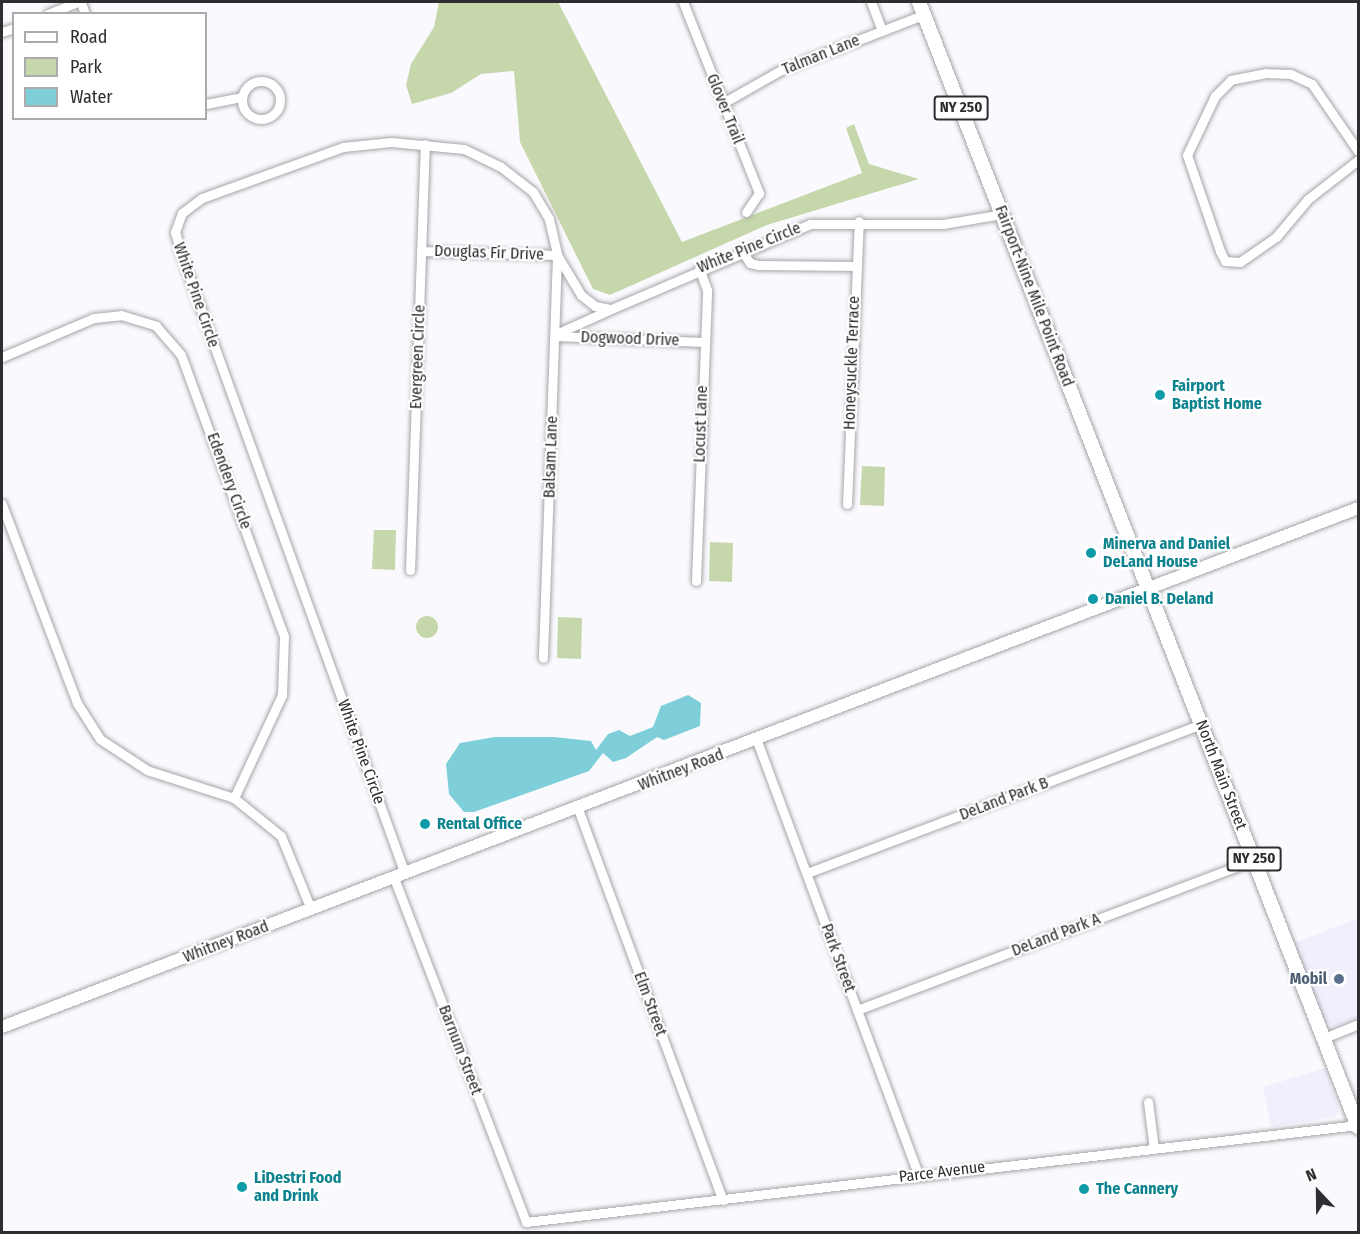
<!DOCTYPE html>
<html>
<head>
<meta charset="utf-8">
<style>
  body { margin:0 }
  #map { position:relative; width:1360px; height:1234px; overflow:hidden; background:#fafafe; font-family:"Fira Sans Condensed",sans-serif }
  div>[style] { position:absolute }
  .commercial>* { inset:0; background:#f1effc }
  .green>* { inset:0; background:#c7d7ac }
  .round { border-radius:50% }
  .water>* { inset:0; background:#7ecfda }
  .roads { filter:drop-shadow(0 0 2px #a5a5aa) drop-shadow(0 0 2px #a5a5aa) }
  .street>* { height:9px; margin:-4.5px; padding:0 4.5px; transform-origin:4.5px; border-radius:4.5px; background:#fff }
  .street>.ring { margin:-4.5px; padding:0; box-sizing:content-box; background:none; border:9px solid #fff; border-radius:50% }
  .secondary>* { height:12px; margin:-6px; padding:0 6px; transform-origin:6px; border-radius:6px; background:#fff }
  .primary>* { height:14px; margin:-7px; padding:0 7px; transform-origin:7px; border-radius:7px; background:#fff }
  .dots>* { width:16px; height:16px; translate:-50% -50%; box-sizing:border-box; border:3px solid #fff; border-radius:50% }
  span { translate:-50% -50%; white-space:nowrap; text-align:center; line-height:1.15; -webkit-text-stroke:4.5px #fff; paint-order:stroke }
  .shield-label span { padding:2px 4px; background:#fff; border:2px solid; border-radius:4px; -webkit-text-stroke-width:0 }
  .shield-label { font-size:15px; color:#2e2d30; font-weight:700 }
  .street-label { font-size:16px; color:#2e2d30 }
  .culture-label { font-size:16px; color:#0d838f; font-weight:700 }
  .left { translate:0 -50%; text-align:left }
  .service-label { font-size:16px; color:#4e5e75; font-weight:700 }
  .right { translate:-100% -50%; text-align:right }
  .frame { position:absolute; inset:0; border:3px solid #2e2d30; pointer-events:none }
  .legend { position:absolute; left:12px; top:12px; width:195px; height:108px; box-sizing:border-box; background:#fff; border:2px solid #ababac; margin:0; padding:8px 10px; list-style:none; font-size:18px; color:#2e2d30 }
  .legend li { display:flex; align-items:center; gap:12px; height:30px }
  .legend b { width:30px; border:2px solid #ababac }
  .north { position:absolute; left:1288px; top:1162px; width:60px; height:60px; -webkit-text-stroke:4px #fff; paint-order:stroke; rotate:338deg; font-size:16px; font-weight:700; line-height:24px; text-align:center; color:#2e2d30 }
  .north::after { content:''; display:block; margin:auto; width:21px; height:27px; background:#2e2d30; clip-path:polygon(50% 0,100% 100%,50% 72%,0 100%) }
</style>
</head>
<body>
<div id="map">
  <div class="commercial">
    <i style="clip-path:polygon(1358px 918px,1358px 1019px,1333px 1027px,1325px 1021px,1294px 943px)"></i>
    <i style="clip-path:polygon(1325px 1068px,1339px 1108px,1336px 1117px,1271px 1127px,1263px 1087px)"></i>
  </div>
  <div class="green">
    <i style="clip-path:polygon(439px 2px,558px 2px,682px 242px,862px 173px,846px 128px,854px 124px,869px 164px,919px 179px,767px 225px,610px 295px,593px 289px,520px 142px,514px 71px,481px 74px,451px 93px,412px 104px,406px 85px,411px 64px,434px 27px)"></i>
    <i style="clip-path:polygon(862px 466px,885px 467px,884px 506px,860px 505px)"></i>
    <i style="clip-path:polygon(374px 530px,396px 530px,395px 570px,372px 569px)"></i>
    <i style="clip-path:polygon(710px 542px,733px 543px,732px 582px,709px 581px)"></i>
    <i class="round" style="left:416px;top:616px;width:22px;height:22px"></i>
    <i style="clip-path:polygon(558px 617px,582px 618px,581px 659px,557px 658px)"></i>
  </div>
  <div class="water">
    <i style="clip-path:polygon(688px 695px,701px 703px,700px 726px,664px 740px,657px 737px,626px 758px,613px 762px,603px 753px,589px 771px,474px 812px,464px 812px,449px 794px,446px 764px,460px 743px,495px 737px,554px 737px,591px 741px,596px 750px,608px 734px,619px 730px,630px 736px,653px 727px,661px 706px)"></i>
  </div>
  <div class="roads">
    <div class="street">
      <i style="left:81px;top:2px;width:13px;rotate:72deg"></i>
      <i style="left:683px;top:2px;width:206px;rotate:68.3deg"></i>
      <i style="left:759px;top:193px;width:23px;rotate:124deg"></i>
      <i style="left:871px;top:2px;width:31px;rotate:69deg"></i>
      <i style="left:48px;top:14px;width:31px;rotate:-22deg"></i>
      <i style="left:2px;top:32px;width:13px;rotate:-18deg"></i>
      <i class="ring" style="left:242px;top:81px;width:29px;height:29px"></i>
      <i style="left:723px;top:103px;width:67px;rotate:-29.6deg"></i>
      <i style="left:781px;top:70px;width:152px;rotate:-21.2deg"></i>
      <i style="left:206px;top:104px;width:37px;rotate:-11deg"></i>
      <i style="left:1358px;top:151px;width:81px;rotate:-124.5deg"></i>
      <i style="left:1312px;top:84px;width:23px;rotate:-155deg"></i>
      <i style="left:1291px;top:74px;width:25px;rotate:-178deg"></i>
      <i style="left:1266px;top:73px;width:36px;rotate:169deg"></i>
      <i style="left:1231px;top:80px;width:23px;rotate:135deg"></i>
      <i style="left:1215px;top:96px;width:65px;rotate:115.4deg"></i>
      <i style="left:1187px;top:155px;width:102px;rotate:71deg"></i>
      <i style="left:1220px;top:251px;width:11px;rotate:63deg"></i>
      <i style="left:1225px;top:261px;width:15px;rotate:4deg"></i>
      <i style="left:1240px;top:262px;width:44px;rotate:-34.8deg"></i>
      <i style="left:1276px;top:237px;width:50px;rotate:-49.9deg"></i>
      <i style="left:1308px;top:199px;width:63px;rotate:-38deg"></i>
      <i style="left:741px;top:250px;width:16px;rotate:55deg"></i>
      <i style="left:750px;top:263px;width:9px;rotate:13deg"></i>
      <i style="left:759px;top:265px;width:98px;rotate:0.6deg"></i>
      <i style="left:421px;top:251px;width:136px;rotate:1.7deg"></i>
      <i style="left:557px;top:255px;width:403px;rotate:92deg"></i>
      <i style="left:556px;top:334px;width:58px;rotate:-24.4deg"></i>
      <i style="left:555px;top:336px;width:149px;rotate:2.3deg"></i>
      <i style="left:2px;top:357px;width:100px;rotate:-23deg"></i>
      <i style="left:94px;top:318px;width:27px;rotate:-6deg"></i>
      <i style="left:121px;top:315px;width:37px;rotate:17deg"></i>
      <i style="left:156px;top:326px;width:38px;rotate:49deg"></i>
      <i style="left:181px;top:355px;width:299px;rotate:69.9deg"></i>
      <i style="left:284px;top:636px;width:59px;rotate:91.9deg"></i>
      <i style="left:282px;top:695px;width:114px;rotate:115deg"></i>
      <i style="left:234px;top:798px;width:91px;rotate:-162.2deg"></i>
      <i style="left:147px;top:770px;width:56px;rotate:-146.6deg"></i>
      <i style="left:100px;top:739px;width:43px;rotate:-122.6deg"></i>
      <i style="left:77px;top:703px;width:213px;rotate:-110.7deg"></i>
      <i style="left:847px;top:504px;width:283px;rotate:-87.6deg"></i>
      <i style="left:410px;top:570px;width:426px;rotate:-88deg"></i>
      <i style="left:696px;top:581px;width:291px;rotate:-87.8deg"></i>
      <i style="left:707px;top:290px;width:23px;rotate:-110deg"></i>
      <i style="left:757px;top:741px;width:463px;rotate:69.6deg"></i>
      <i style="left:234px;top:798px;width:60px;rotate:39deg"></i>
      <i style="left:281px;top:836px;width:79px;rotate:67.7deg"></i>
      <i style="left:578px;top:809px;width:417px;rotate:69.7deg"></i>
      <i style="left:807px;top:873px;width:421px;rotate:-20.7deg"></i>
      <i style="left:405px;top:874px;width:659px;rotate:-109.86deg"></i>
      <i style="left:181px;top:254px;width:23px;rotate:-105deg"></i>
      <i style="left:175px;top:232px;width:20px;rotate:-70deg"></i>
      <i style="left:182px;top:213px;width:25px;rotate:-37deg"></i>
      <i style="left:202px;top:198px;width:150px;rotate:-19.9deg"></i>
      <i style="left:343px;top:147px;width:48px;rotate:-5.9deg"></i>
      <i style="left:391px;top:142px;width:73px;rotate:5.5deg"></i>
      <i style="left:464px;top:149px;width:41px;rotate:25.9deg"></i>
      <i style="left:501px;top:167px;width:41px;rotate:38deg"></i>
      <i style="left:533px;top:192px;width:31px;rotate:59deg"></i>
      <i style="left:549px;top:219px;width:37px;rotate:77deg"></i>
      <i style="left:557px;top:255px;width:47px;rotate:59deg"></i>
      <i style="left:581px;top:295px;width:18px;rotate:38deg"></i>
      <i style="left:595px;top:306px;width:16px;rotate:11deg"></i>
      <i style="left:611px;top:309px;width:216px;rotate:-23.1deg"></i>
      <i style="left:810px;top:224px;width:133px"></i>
      <i style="left:943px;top:224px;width:61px;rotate:-9.5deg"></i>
      <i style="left:394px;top:878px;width:368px;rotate:69deg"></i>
      <i style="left:526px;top:1222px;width:838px;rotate:-6.65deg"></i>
      <i style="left:857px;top:1010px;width:424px;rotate:-20.7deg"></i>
      <i style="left:1324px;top:1038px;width:37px;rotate:-22deg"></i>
      <i style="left:1148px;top:1102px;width:47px;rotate:82.7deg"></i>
    </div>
    <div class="secondary">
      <i style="left:2px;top:1027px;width:1452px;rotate:-20.94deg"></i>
    </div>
    <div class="primary">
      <i style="left:919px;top:2px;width:1208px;rotate:68.68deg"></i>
    </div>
  </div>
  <div class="dots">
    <i style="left:1160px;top:395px;background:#0f9aa8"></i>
    <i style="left:1091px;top:553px;background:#0f9aa8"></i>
    <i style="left:1093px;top:599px;background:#0f9aa8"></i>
    <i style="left:425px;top:824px;background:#0f9aa8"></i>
    <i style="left:1339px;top:979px;background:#5c6f8a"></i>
    <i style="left:242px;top:1187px;background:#0f9aa8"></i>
    <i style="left:1084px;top:1189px;background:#0f9aa8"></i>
  </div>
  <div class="shield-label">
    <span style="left:961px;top:108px">NY 250</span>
    <span style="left:1254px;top:859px">NY 250</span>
  </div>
  <div class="street-label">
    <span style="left:821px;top:55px;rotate:-22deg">Talman Lane</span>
    <span style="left:725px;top:109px;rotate:68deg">Glover Trail</span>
    <span style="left:749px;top:248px;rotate:-22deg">White Pine Circle</span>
    <span style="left:489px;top:253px;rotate:2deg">Douglas Fir Drive</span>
    <span style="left:196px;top:295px;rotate:71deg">White Pine Circle</span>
    <span style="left:1034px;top:296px;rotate:69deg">Fairport-Nine Mile Point Road</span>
    <span style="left:630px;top:339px;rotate:2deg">Dogwood Drive</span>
    <span style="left:418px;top:357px;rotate:-88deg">Evergreen Circle</span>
    <span style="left:852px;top:363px;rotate:-88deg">Honeysuckle Terrace</span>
    <span style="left:701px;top:424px;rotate:-88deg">Locust Lane</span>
    <span style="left:551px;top:457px;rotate:-88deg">Balsam Lane</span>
    <span style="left:229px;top:481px;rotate:70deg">Edendery Circle</span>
    <span style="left:361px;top:752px;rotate:70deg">White Pine Circle</span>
    <span style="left:681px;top:770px;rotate:-21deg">Whitney Road</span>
    <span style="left:1221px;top:775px;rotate:69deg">North Main Street</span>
    <span style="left:1004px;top:799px;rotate:-21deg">DeLand Park B</span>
    <span style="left:1056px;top:935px;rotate:-21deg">DeLand Park A</span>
    <span style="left:226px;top:942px;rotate:-21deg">Whitney Road</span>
    <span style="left:838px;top:958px;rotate:70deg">Park Street</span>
    <span style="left:650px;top:1004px;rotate:70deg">Elm Street</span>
    <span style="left:460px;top:1050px;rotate:69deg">Barnum Street</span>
    <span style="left:942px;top:1172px;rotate:-7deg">Parce Avenue</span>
  </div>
  <div class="culture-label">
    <span class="left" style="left:1172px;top:395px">Fairport<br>Baptist Home</span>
    <span class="left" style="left:1103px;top:553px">Minerva and Daniel<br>DeLand House</span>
    <span class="left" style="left:1105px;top:599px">Daniel B. Deland</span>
    <span class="left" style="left:437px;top:824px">Rental Office</span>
    <span class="left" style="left:254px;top:1187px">LiDestri Food<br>and Drink</span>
    <span class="left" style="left:1096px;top:1189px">The Cannery</span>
  </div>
  <div class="service-label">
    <span class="right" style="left:1327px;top:979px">Mobil</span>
  </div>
  <div class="frame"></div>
  <ul class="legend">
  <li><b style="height:8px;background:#fff"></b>Road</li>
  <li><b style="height:16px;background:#c7d7ac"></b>Park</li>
  <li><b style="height:16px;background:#7ecfda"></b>Water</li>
  </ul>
  <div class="north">N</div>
</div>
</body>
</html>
